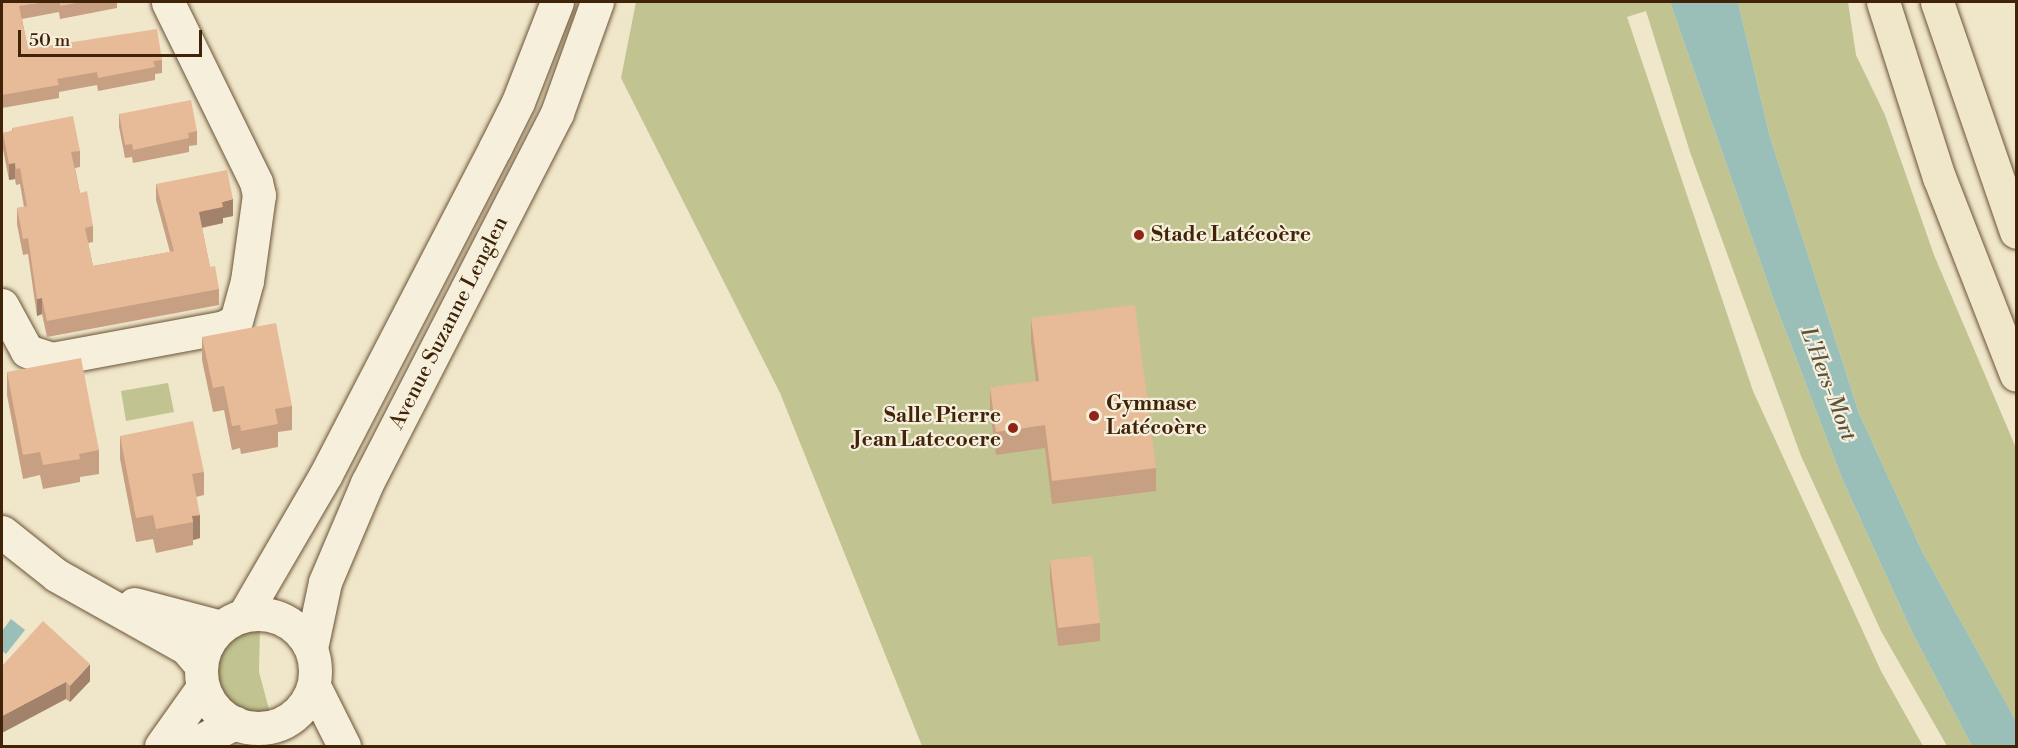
<!DOCTYPE html>
<html>
<head>
<meta charset="utf-8">
<style>
  body { margin:0 }
  #map { position:relative; width:2018px; height:748px; overflow:hidden; background:#f0e6c9; font-family:"Libre Bodoni",serif }
  div>[style] { position:absolute }
  .green>* { inset:0; background:#c1c391 }
  .water>* { inset:0; background:#9abfb8 }
  .roads { filter:drop-shadow(0 0 2px #6c5438) drop-shadow(0 0 2px #6c5438) }
  .minor>* { height:33px; margin:-16.5px; padding:0 16.5px; transform-origin:16.5px; border-radius:16.5px; background:#f5efdc }
  .minor>.ring { margin:-16.5px; padding:0; box-sizing:content-box; background:none; border:33px solid #f5efdc; border-radius:50% }
  .highway>* { height:33px; margin:-16.5px; padding:0 16.5px; transform-origin:16.5px; border-radius:16.5px; background:#f0e6c9 }
  .wall>* { inset:0; background:#c7a083 }
  .shaded-wall>* { inset:0; background:#a2826a }
  .building>* { inset:0; background:#e7ba98 }
  .dots>* { width:16px; height:16px; translate:-50% -50%; box-sizing:border-box; border:3px solid #f5efdc; border-radius:50% }
  span { translate:-50% -50%; white-space:nowrap; text-align:center; line-height:1.15; -webkit-text-stroke:4.5px #f5efdc; paint-order:stroke }
  .poi-label { font-size:21px; color:#402308; font-weight:700 }
  .left { translate:0 -50%; text-align:left }
  .right { translate:-100% -50%; text-align:right }
  .street-label { font-size:21px; color:#402308 }
  .water-label { font-size:22px; color:#5b523d; font-style:italic }
  .frame { position:absolute; inset:0; border:3px solid #402308; pointer-events:none }
  .scale { position:absolute; left:18px; top:30px; width:184px; height:27px; box-sizing:border-box; border:3px solid #402308; border-top:0; padding-left:8px; font-size:18px; line-height:21px; white-space:nowrap; color:#402308; -webkit-text-stroke:4px #f5efdc; paint-order:stroke }
</style>
</head>
<body>
<div id="map">
  <div class="green">
    <i style="clip-path:polygon(636px 2px,1670px 2px,1773px 298px,1843px 481px,1912px 632px,1972px 746px,1947px 746px,1881px 631px,1801px 456px,1690px 152px,1646px 11px,1627px 17px,1753px 391px,1881px 671px,1923px 746px,922px 746px,780px 393px,621px 78px)"></i>
    <i style="clip-path:polygon(1738px 2px,1848px 2px,1856px 55px,1885px 115px,1934px 255px,2016px 448px,2016px 721px,1922px 551px,1859px 413px,1770px 137px)"></i>
    <i style="clip-path:polygon(168px 383px,174px 412px,126px 421px,121px 391px)"></i>
    <i style="clip-path:polygon(250px 628px,260px 628px,259px 672px,270px 713px,265px 715px,249px 714px,230px 706px,213px 678px,220px 648px,234px 634px)"></i>
  </div>
  <div class="water">
    <i style="clip-path:polygon(1670px 2px,1738px 2px,1770px 137px,1859px 413px,1922px 551px,2016px 721px,2016px 746px,1972px 746px,1912px 632px,1843px 481px,1773px 298px)"></i>
    <i style="clip-path:polygon(11px 619px,25px 630px,6px 654px,2px 651px,2px 631px)"></i>
  </div>
  <div class="roads">
    <div class="minor">
      <i style="left:2px;top:305px;width:52px;rotate:61.5deg"></i>
      <i style="left:27px;top:351px;width:26px;rotate:18deg"></i>
      <i style="left:52px;top:359px;width:175px;rotate:-10.5deg"></i>
      <i style="left:224px;top:327px;width:13px;rotate:-27deg"></i>
      <i style="left:236px;top:321px;width:41px;rotate:-74.6deg"></i>
      <i style="left:247px;top:281px;width:87px;rotate:-82.1deg"></i>
      <i style="left:259px;top:195px;width:13px;rotate:-103deg"></i>
      <i style="left:256px;top:182px;width:200px;rotate:-116.1deg"></i>
      <i style="left:2px;top:532px;width:69px;rotate:38.5deg"></i>
      <i style="left:56px;top:575px;width:149px;rotate:29.3deg"></i>
      <i style="left:186px;top:648px;width:23px;rotate:49deg"></i>
      <i style="left:134px;top:604px;width:90px;rotate:14.8deg"></i>
      <i class="ring" style="left:201px;top:614px;width:81px;height:81px"></i>
      <i style="left:244px;top:615px;width:163px;rotate:-59.8deg"></i>
      <i style="left:326px;top:474px;width:367px;rotate:-62.6deg"></i>
      <i style="left:495px;top:148px;width:51px;rotate:-63.4deg"></i>
      <i style="left:518px;top:102px;width:107px;rotate:-68.7deg"></i>
      <i style="left:311px;top:648px;width:67px;rotate:-78deg"></i>
      <i style="left:325px;top:582px;width:108px;rotate:-67deg"></i>
      <i style="left:367px;top:483px;width:416px;rotate:-62.8deg"></i>
      <i style="left:557px;top:113px;width:118px;rotate:-70.2deg"></i>
      <i style="left:314px;top:686px;width:67px;rotate:63.4deg"></i>
      <i style="left:161px;top:746px;width:72px;rotate:-54.6deg"></i>
      <i style="left:190px;top:746px;width:51px;rotate:-27.1deg"></i>
    </div>
    <div class="highway">
      <i style="left:1883px;top:2px;width:184px;rotate:72.3deg"></i>
      <i style="left:1939px;top:177px;width:212px;rotate:68.7deg"></i>
      <i style="left:1937px;top:2px;width:243px;rotate:71deg"></i>
    </div>
  </div>
  <div class="wall">
    <i style="clip-path:polygon(2px 2px,117px 2px,117px 8px,60px 19px,59px 12px,22px 19px,28px 49px,162px 60px,162px 73px,155px 74px,155px 80px,98px 91px,97px 85px,59px 92px,59px 98px,2px 108px)"></i>
    <i style="clip-path:polygon(119px 114px,197px 131px,197px 145px,189px 146px,189px 152px,133px 163px,132px 157px,125px 158px,119px 127px)"></i>
    <i style="clip-path:polygon(12px 128px,80px 151px,80px 167px,75px 168px,80px 193px,93px 226px,93px 242px,88px 243px,93px 266px,170px 252px,156px 200px,156px 184px,233px 216px,223px 218px,223px 223px,202px 228px,210px 267px,219px 289px,219px 305px,47px 337px,42px 314px,37px 316px,28px 254px,23px 255px,17px 224px,17px 208px,24px 207px,20px 184px,16px 185px,15px 179px,9px 180px,3px 149px,3px 133px,12px 131px)"></i>
    <i style="clip-path:polygon(1031px 318px,1156px 468px,1156px 491px,1052px 504px,1045px 448px,996px 455px,990px 410px,990px 387px,1036px 382px,1031px 341px)"></i>
    <i style="clip-path:polygon(202px 337px,292px 406px,292px 430px,278px 432px,278px 447px,241px 454px,240px 448px,232px 450px,224px 410px,213px 412px,202px 360px)"></i>
    <i style="clip-path:polygon(7px 372px,99px 450px,99px 474px,80px 477px,80px 482px,43px 489px,40px 475px,23px 479px,7px 395px)"></i>
    <i style="clip-path:polygon(120px 436px,204px 472px,204px 495px,196px 497px,200px 538px,193px 540px,193px 545px,156px 553px,153px 539px,136px 542px,120px 459px)"></i>
    <i style="clip-path:polygon(1050px 560px,1100px 623px,1100px 641px,1058px 646px,1050px 579px)"></i>
    <i style="clip-path:polygon(2px 666px,90px 681px,70px 702px,66px 699px)"></i>
  </div>
  <div class="shaded-wall">
    <i style="clip-path:polygon(15px 163px,15px 179px,9px 180px,9px 164px)"></i>
    <i style="clip-path:polygon(233px 199px,233px 216px,223px 218px,223px 223px,199px 228px,199px 212px,222px 202px)"></i>
    <i style="clip-path:polygon(42px 298px,42px 314px,37px 316px,37px 299px)"></i>
    <i style="clip-path:polygon(200px 515px,200px 538px,193px 540px,193px 522px,192px 516px)"></i>
    <i style="clip-path:polygon(90px 664px,90px 681px,70px 702px,70px 686px)"></i>
    <i style="clip-path:polygon(66px 682px,66px 699px,2px 733px,2px 716px)"></i>
  </div>
  <div class="building">
    <i style="clip-path:polygon(2px 2px,46px 2px,19px 6px,28px 49px,157px 29px,162px 60px,153px 61px,155px 67px,98px 78px,97px 72px,57px 79px,59px 85px,2px 95px)"></i>
    <i style="clip-path:polygon(60px 2px,82px 2px,60px 6px)"></i>
    <i style="clip-path:polygon(191px 100px,197px 131px,188px 133px,189px 138px,133px 150px,132px 144px,125px 145px,119px 114px)"></i>
    <i style="clip-path:polygon(73px 116px,80px 151px,71px 152px,80px 193px,87px 191px,93px 226px,85px 228px,93px 266px,174px 251px,156px 184px,227px 170px,233px 199px,222px 202px,223px 207px,199px 212px,210px 267px,215px 266px,219px 289px,47px 321px,42px 298px,37px 299px,28px 238px,23px 239px,17px 208px,27px 206px,20px 168px,16px 169px,15px 163px,9px 164px,3px 133px,13px 131px,12px 128px)"></i>
    <i style="clip-path:polygon(1135px 305px,1156px 468px,1052px 481px,1045px 425px,996px 432px,990px 387px,1039px 381px,1031px 318px)"></i>
    <i style="clip-path:polygon(276px 323px,292px 406px,275px 409px,278px 424px,241px 431px,240px 425px,232px 426px,224px 386px,213px 388px,202px 337px)"></i>
    <i style="clip-path:polygon(81px 358px,99px 450px,79px 454px,80px 459px,43px 465px,40px 452px,23px 455px,7px 372px)"></i>
    <i style="clip-path:polygon(193px 421px,204px 472px,192px 474px,200px 515px,192px 516px,193px 522px,156px 529px,153px 515px,136px 518px,120px 436px)"></i>
    <i style="clip-path:polygon(1092px 556px,1100px 623px,1058px 628px,1050px 560px)"></i>
    <i style="clip-path:polygon(43px 621px,90px 664px,70px 686px,66px 682px,2px 716px,2px 666px)"></i>
  </div>
  <div class="dots">
    <i style="left:1139px;top:235px;background:#8f2418"></i>
    <i style="left:1094px;top:416px;background:#8f2418"></i>
    <i style="left:1013px;top:428px;background:#8f2418"></i>
  </div>
  <div class="poi-label">
    <span class="left" style="left:1151px;top:235px">Stade Latécoère</span>
    <span class="left" style="left:1106px;top:416px">Gymnase<br>Latécoère</span>
    <span class="right" style="left:1001px;top:428px">Salle Pierre<br>Jean Latecoere</span>
  </div>
  <div class="street-label">
    <span style="left:449px;top:323px;rotate:-63deg">Avenue Suzanne Lenglen</span>
  </div>
  <div class="water-label">
    <span style="left:1828px;top:384px;rotate:69deg">L'Hers-Mort</span>
  </div>
  <div class="frame"></div>
  <div class="scale">50 m</div>
</div>
</body>
</html>
